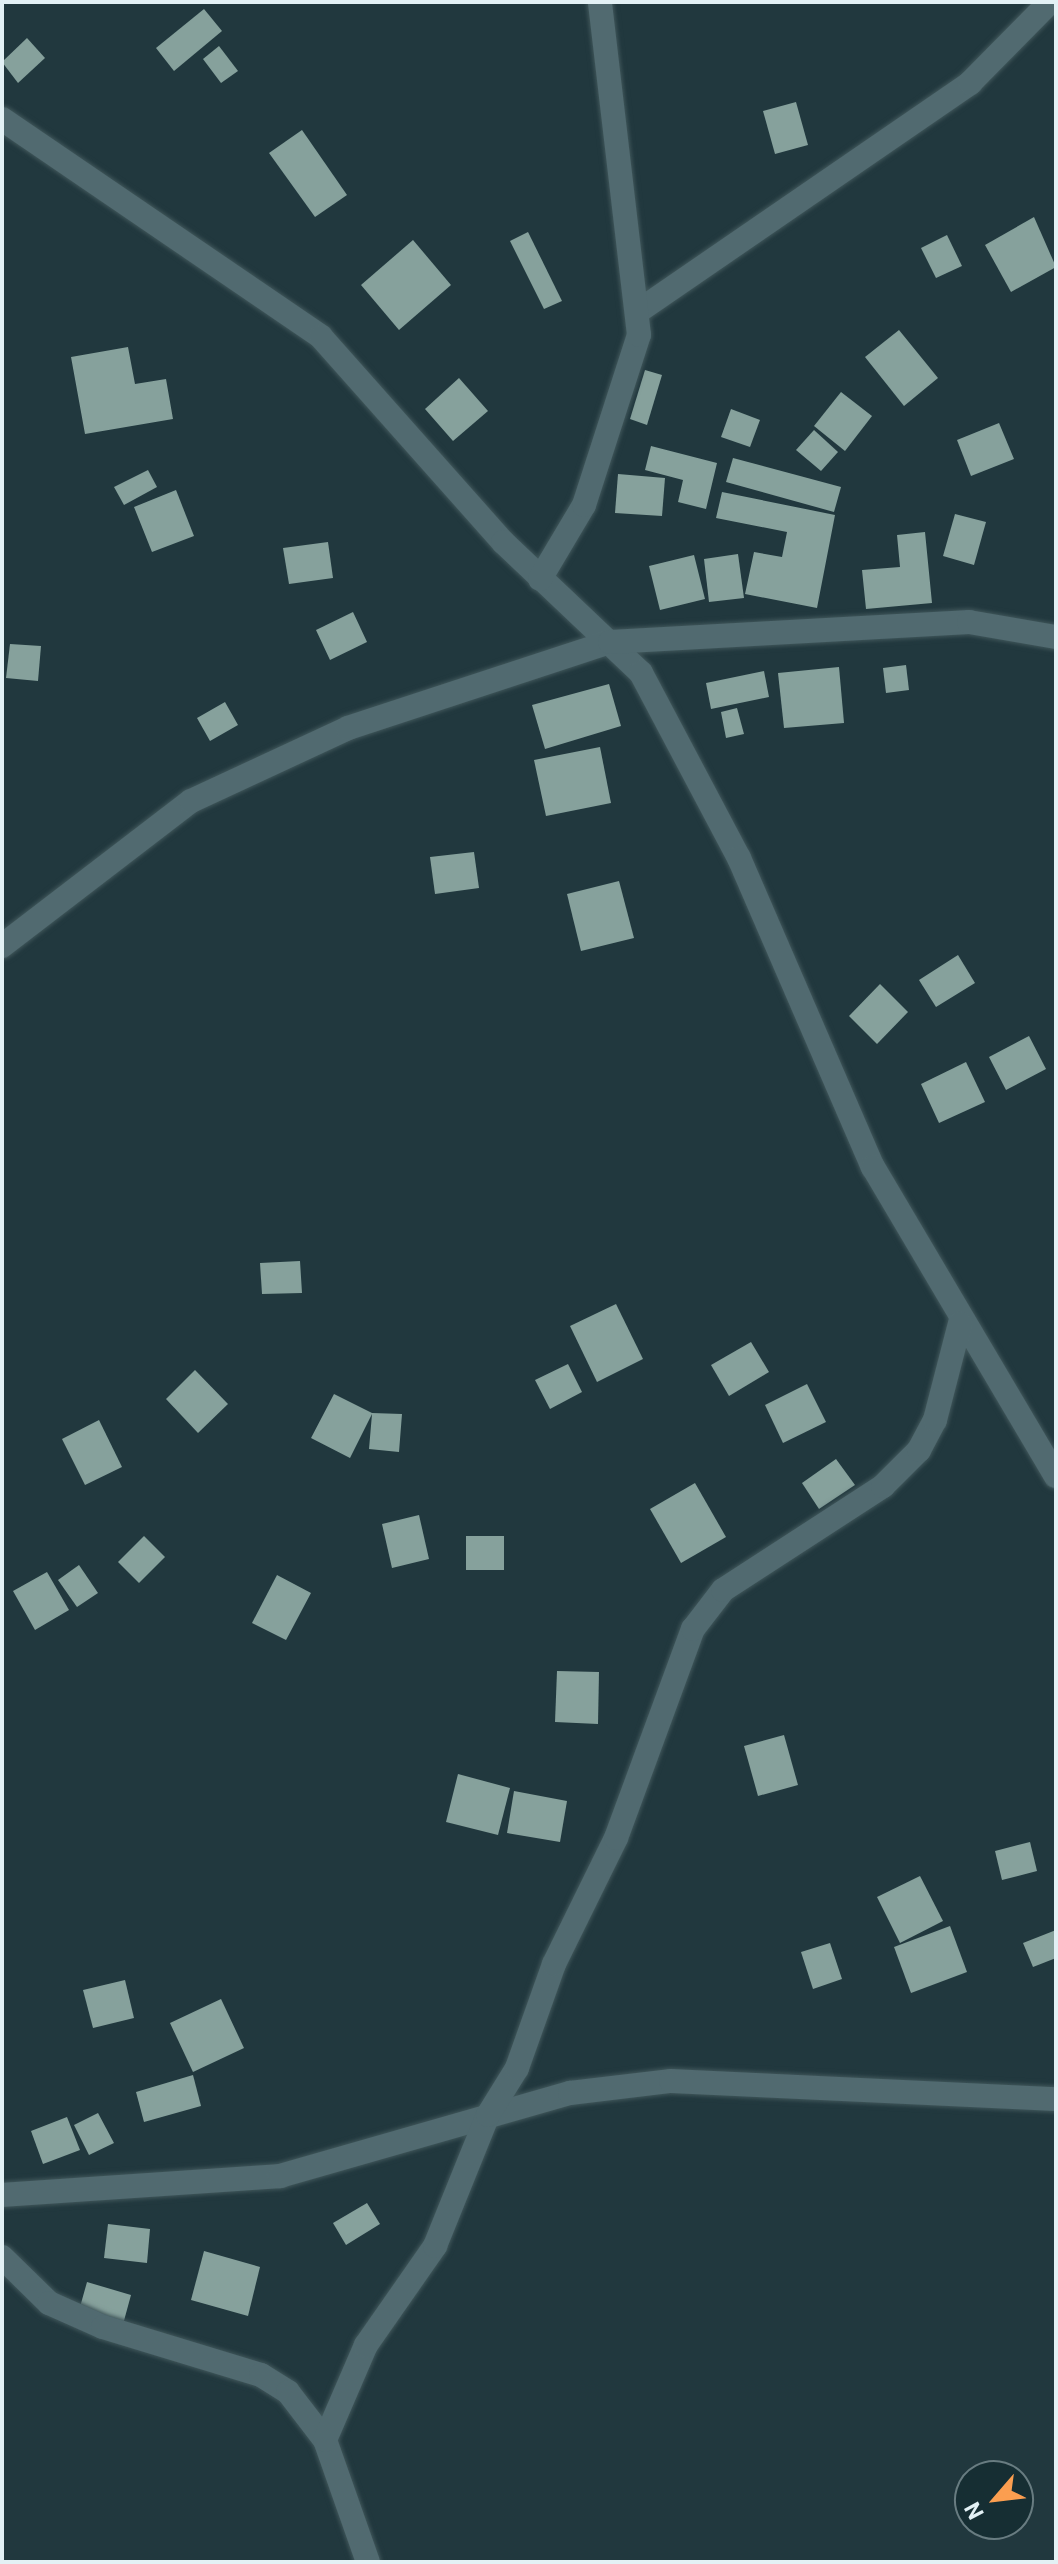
<!DOCTYPE html>
<html>
<head>
<meta charset="utf-8">
<style>
  body { margin:0 }
  #map { position:relative; width:1058px; height:2564px; overflow:hidden; background:#21383e; font-family:Roboto,sans-serif }
  div>[style] { position:absolute }
  .building>* { inset:0; background:#86a19c }
  .roads { filter:drop-shadow(0 0 2px #40565a) drop-shadow(0 0 2px #40565a) }
  .street>* { height:24px; margin:-12px; padding:0 12px; transform-origin:12px; border-radius:12px; background:#516a70 }
  span { translate:-50% -50%; white-space:nowrap; text-align:center; line-height:1.15; -webkit-text-stroke:8px #162e33; paint-order:stroke }
  .frame { position:absolute; inset:0; border:4px solid #e3f1f5; pointer-events:none }
  .north { position:absolute; left:954px; top:2460px; width:80px; height:80px; box-sizing:border-box; background:#162e33; border:2px solid #687c81; border-radius:50%; rotate:242deg; font-size:22px; font-weight:700; line-height:32px; text-align:center; color:#e3f1f5 }
  .north::after { content:''; display:block; margin:auto; width:28px; height:36px; background:#fb9e50; clip-path:polygon(50% 0,100% 100%,50% 72%,0 100%) }
</style>
</head>
<body>
<div id="map">
  <div class="building">
    <i style="clip-path:polygon(204px 9px,222px 31px,174px 71px,156px 48px)"></i>
    <i style="clip-path:polygon(27px 38px,45px 58px,18px 83px,2px 62px)"></i>
    <i style="clip-path:polygon(219px 46px,238px 71px,221px 83px,203px 59px)"></i>
    <i style="clip-path:polygon(796px 102px,808px 145px,775px 154px,763px 111px)"></i>
    <i style="clip-path:polygon(302px 130px,347px 195px,315px 217px,269px 153px)"></i>
    <i style="clip-path:polygon(1034px 217px,1056px 267px,1011px 292px,985px 245px)"></i>
    <i style="clip-path:polygon(528px 232px,562px 301px,544px 309px,510px 241px)"></i>
    <i style="clip-path:polygon(947px 235px,962px 266px,936px 278px,921px 248px)"></i>
    <i style="clip-path:polygon(413px 240px,451px 285px,399px 330px,361px 285px)"></i>
    <i style="clip-path:polygon(899px 330px,938px 378px,904px 406px,865px 357px)"></i>
    <i style="clip-path:polygon(128px 347px,135px 384px,166px 379px,173px 419px,85px 434px,71px 357px)"></i>
    <i style="clip-path:polygon(645px 370px,662px 375px,647px 425px,630px 419px)"></i>
    <i style="clip-path:polygon(459px 378px,488px 411px,453px 441px,425px 409px)"></i>
    <i style="clip-path:polygon(841px 392px,872px 416px,845px 451px,814px 426px)"></i>
    <i style="clip-path:polygon(731px 409px,760px 420px,750px 447px,721px 437px)"></i>
    <i style="clip-path:polygon(999px 423px,1014px 459px,971px 476px,957px 440px)"></i>
    <i style="clip-path:polygon(814px 430px,838px 452px,821px 471px,796px 450px)"></i>
    <i style="clip-path:polygon(651px 446px,717px 463px,706px 509px,678px 502px,683px 480px,645px 470px)"></i>
    <i style="clip-path:polygon(733px 458px,841px 487px,834px 512px,726px 482px)"></i>
    <i style="clip-path:polygon(148px 470px,157px 487px,124px 505px,114px 487px)"></i>
    <i style="clip-path:polygon(618px 474px,665px 478px,662px 516px,615px 513px)"></i>
    <i style="clip-path:polygon(176px 490px,194px 536px,152px 552px,134px 507px)"></i>
    <i style="clip-path:polygon(722px 492px,835px 515px,817px 608px,745px 594px,754px 552px,782px 557px,787px 532px,716px 518px)"></i>
    <i style="clip-path:polygon(955px 514px,986px 522px,974px 565px,943px 556px)"></i>
    <i style="clip-path:polygon(925px 532px,932px 603px,866px 609px,862px 570px,900px 567px,897px 535px)"></i>
    <i style="clip-path:polygon(328px 542px,333px 578px,289px 584px,283px 548px)"></i>
    <i style="clip-path:polygon(738px 554px,744px 598px,709px 602px,704px 559px)"></i>
    <i style="clip-path:polygon(694px 555px,705px 599px,660px 610px,649px 566px)"></i>
    <i style="clip-path:polygon(353px 612px,367px 642px,330px 660px,316px 630px)"></i>
    <i style="clip-path:polygon(10px 644px,41px 646px,38px 681px,6px 678px)"></i>
    <i style="clip-path:polygon(906px 665px,909px 690px,886px 693px,883px 668px)"></i>
    <i style="clip-path:polygon(839px 667px,844px 723px,784px 728px,778px 673px)"></i>
    <i style="clip-path:polygon(764px 671px,769px 697px,711px 709px,706px 683px)"></i>
    <i style="clip-path:polygon(609px 684px,621px 726px,545px 749px,532px 705px)"></i>
    <i style="clip-path:polygon(225px 702px,238px 725px,210px 741px,197px 718px)"></i>
    <i style="clip-path:polygon(737px 708px,744px 734px,726px 738px,721px 712px)"></i>
    <i style="clip-path:polygon(600px 747px,611px 803px,546px 816px,534px 760px)"></i>
    <i style="clip-path:polygon(474px 852px,479px 888px,435px 894px,430px 857px)"></i>
    <i style="clip-path:polygon(619px 881px,634px 938px,581px 951px,567px 894px)"></i>
    <i style="clip-path:polygon(958px 955px,975px 983px,936px 1007px,919px 980px)"></i>
    <i style="clip-path:polygon(880px 984px,908px 1012px,877px 1044px,849px 1016px)"></i>
    <i style="clip-path:polygon(1029px 1036px,1046px 1069px,1006px 1090px,989px 1057px)"></i>
    <i style="clip-path:polygon(966px 1062px,985px 1102px,939px 1123px,921px 1084px)"></i>
    <i style="clip-path:polygon(300px 1261px,302px 1293px,262px 1294px,260px 1263px)"></i>
    <i style="clip-path:polygon(616px 1304px,643px 1359px,597px 1382px,570px 1326px)"></i>
    <i style="clip-path:polygon(751px 1342px,769px 1372px,729px 1396px,711px 1365px)"></i>
    <i style="clip-path:polygon(568px 1364px,582px 1392px,550px 1409px,535px 1380px)"></i>
    <i style="clip-path:polygon(195px 1370px,228px 1404px,198px 1433px,166px 1399px)"></i>
    <i style="clip-path:polygon(807px 1384px,826px 1422px,783px 1443px,765px 1405px)"></i>
    <i style="clip-path:polygon(334px 1394px,372px 1413px,402px 1414px,399px 1452px,369px 1449px,372px 1414px,350px 1458px,311px 1438px)"></i>
    <i style="clip-path:polygon(99px 1420px,122px 1467px,85px 1485px,62px 1439px)"></i>
    <i style="clip-path:polygon(836px 1459px,855px 1485px,819px 1509px,802px 1483px)"></i>
    <i style="clip-path:polygon(695px 1483px,726px 1537px,681px 1563px,650px 1509px)"></i>
    <i style="clip-path:polygon(419px 1515px,429px 1559px,392px 1568px,382px 1524px)"></i>
    <i style="clip-path:polygon(144px 1536px,165px 1557px,139px 1583px,118px 1562px)"></i>
    <i style="clip-path:polygon(466px 1536px,504px 1536px,504px 1570px,466px 1570px)"></i>
    <i style="clip-path:polygon(79px 1565px,98px 1593px,77px 1607px,58px 1580px)"></i>
    <i style="clip-path:polygon(47px 1572px,69px 1610px,35px 1630px,13px 1591px)"></i>
    <i style="clip-path:polygon(277px 1575px,311px 1593px,286px 1640px,252px 1623px)"></i>
    <i style="clip-path:polygon(557px 1671px,599px 1672px,598px 1724px,555px 1722px)"></i>
    <i style="clip-path:polygon(784px 1735px,798px 1785px,758px 1796px,744px 1746px)"></i>
    <i style="clip-path:polygon(458px 1774px,510px 1788px,498px 1835px,446px 1822px)"></i>
    <i style="clip-path:polygon(514px 1791px,567px 1801px,560px 1842px,507px 1833px)"></i>
    <i style="clip-path:polygon(1030px 1842px,1037px 1871px,1002px 1880px,995px 1851px)"></i>
    <i style="clip-path:polygon(920px 1876px,943px 1921px,900px 1943px,877px 1897px)"></i>
    <i style="clip-path:polygon(950px 1926px,967px 1972px,911px 1993px,894px 1947px)"></i>
    <i style="clip-path:polygon(1056px 1930px,1056px 1958px,1033px 1967px,1023px 1943px)"></i>
    <i style="clip-path:polygon(830px 1943px,842px 1979px,813px 1989px,801px 1952px)"></i>
    <i style="clip-path:polygon(125px 1980px,134px 2018px,93px 2028px,83px 1990px)"></i>
    <i style="clip-path:polygon(221px 1999px,244px 2048px,193px 2072px,170px 2023px)"></i>
    <i style="clip-path:polygon(193px 2075px,201px 2106px,144px 2122px,136px 2092px)"></i>
    <i style="clip-path:polygon(98px 2113px,114px 2143px,89px 2155px,74px 2125px)"></i>
    <i style="clip-path:polygon(67px 2117px,80px 2150px,43px 2164px,31px 2131px)"></i>
    <i style="clip-path:polygon(367px 2203px,380px 2224px,346px 2245px,333px 2223px)"></i>
    <i style="clip-path:polygon(108px 2224px,150px 2229px,147px 2263px,104px 2258px)"></i>
    <i style="clip-path:polygon(204px 2251px,260px 2267px,248px 2316px,191px 2300px)"></i>
    <i style="clip-path:polygon(87px 2282px,131px 2295px,122px 2328px,78px 2314px)"></i>
  </div>
  <div class="roads">
    <div class="street">
      <i style="left:2px;top:119px;width:386px;rotate:34.3deg"></i>
      <i style="left:321px;top:337px;width:274px;rotate:48.4deg"></i>
      <i style="left:503px;top:542px;width:190px;rotate:43.5deg"></i>
      <i style="left:641px;top:673px;width:209px;rotate:62.1deg"></i>
      <i style="left:739px;top:858px;width:337px;rotate:66.6deg"></i>
      <i style="left:873px;top:1167px;width:359px;rotate:59.4deg"></i>
      <i style="left:640px;top:310px;width:401px;rotate:-34.5deg"></i>
      <i style="left:970px;top:83px;width:114px;rotate:-45.4deg"></i>
      <i style="left:540px;top:579px;width:86px;rotate:-59.3deg"></i>
      <i style="left:584px;top:505px;width:179px;rotate:-72.1deg"></i>
      <i style="left:639px;top:335px;width:335px;rotate:-96.7deg"></i>
      <i style="left:2px;top:946px;width:238px;rotate:-37.5deg"></i>
      <i style="left:191px;top:801px;width:173px;rotate:-24.9deg"></i>
      <i style="left:348px;top:728px;width:276px;rotate:-18.2deg"></i>
      <i style="left:610px;top:642px;width:360px;rotate:-3.2deg"></i>
      <i style="left:969px;top:622px;width:88px;rotate:9.8deg"></i>
      <i style="left:2px;top:2195px;width:279px;rotate:-3.9deg"></i>
      <i style="left:280px;top:2176px;width:302px;rotate:-16deg"></i>
      <i style="left:570px;top:2093px;width:102px;rotate:-6.8deg"></i>
      <i style="left:671px;top:2081px;width:385px;rotate:2.7deg"></i>
      <i style="left:2px;top:2257px;width:66px;rotate:44.4deg"></i>
      <i style="left:49px;top:2303px;width:59px;rotate:24deg"></i>
      <i style="left:103px;top:2327px;width:165px;rotate:16.9deg"></i>
      <i style="left:261px;top:2375px;width:32px;rotate:32deg"></i>
      <i style="left:288px;top:2392px;width:61px;rotate:52.4deg"></i>
      <i style="left:325px;top:2440px;width:129px;rotate:70.6deg"></i>
      <i style="left:325px;top:2440px;width:103px;rotate:-66.7deg"></i>
      <i style="left:366px;top:2345px;width:121px;rotate:-55.1deg"></i>
      <i style="left:435px;top:2246px;width:141px;rotate:-68deg"></i>
      <i style="left:488px;top:2115px;width:55px;rotate:-58.3deg"></i>
      <i style="left:517px;top:2068px;width:110px;rotate:-70.4deg"></i>
      <i style="left:554px;top:1964px;width:140px;rotate:-63.8deg"></i>
      <i style="left:616px;top:1838px;width:223px;rotate:-69.8deg"></i>
      <i style="left:693px;top:1629px;width:49px;rotate:-52.4deg"></i>
      <i style="left:723px;top:1590px;width:191px;rotate:-33deg"></i>
      <i style="left:883px;top:1486px;width:51px;rotate:-45deg"></i>
      <i style="left:919px;top:1450px;width:34px;rotate:-62deg"></i>
      <i style="left:935px;top:1420px;width:100px;rotate:-75.5deg"></i>
    </div>
  </div>
  <div class="frame"></div>
  <div class="north">N</div>
</div>
</body>
</html>
